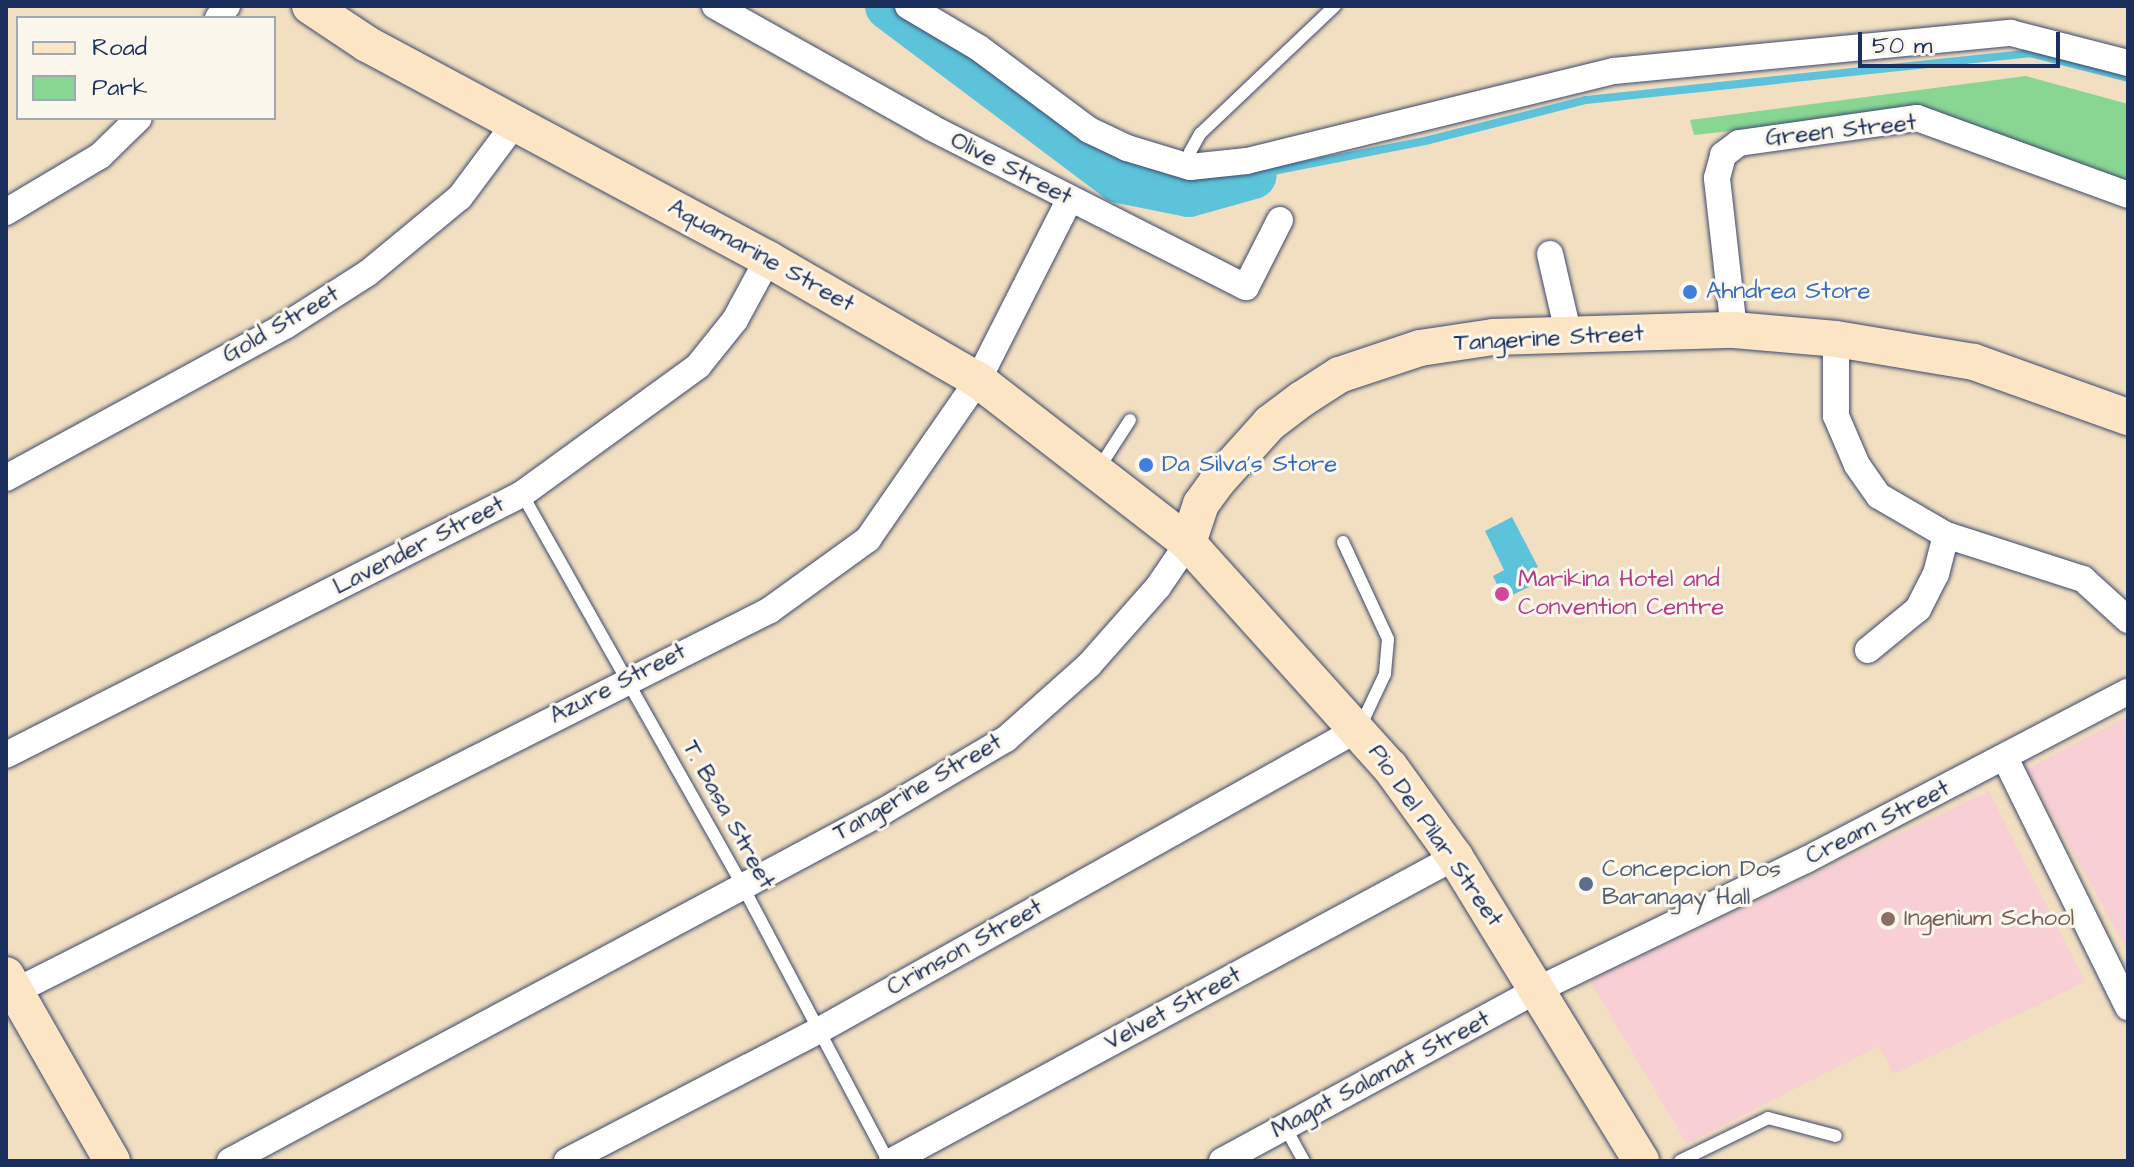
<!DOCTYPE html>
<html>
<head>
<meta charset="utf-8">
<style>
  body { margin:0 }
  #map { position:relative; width:2134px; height:1167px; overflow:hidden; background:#f2dfc1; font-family:"Architects Daughter",sans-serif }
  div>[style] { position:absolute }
  .built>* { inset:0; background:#f7cfd5 }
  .green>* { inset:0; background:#89d693 }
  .water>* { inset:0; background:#5dc3da }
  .stream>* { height:8px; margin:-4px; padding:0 4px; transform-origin:4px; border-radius:4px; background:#5dc3da }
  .river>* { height:48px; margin:-24px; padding:0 24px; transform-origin:24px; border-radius:24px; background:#5dc3da }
  .roads { filter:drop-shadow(0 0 2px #3b496d) drop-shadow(0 0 2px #3b496d) }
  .lane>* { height:12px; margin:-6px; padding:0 6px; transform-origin:6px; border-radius:6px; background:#fff }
  .street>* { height:26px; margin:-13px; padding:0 13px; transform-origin:13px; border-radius:13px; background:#fff }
  .secondary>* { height:36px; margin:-18px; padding:0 18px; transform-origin:18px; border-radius:18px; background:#fce5c4 }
  .dots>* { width:22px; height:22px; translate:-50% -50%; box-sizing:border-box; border:4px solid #fbf7ec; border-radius:50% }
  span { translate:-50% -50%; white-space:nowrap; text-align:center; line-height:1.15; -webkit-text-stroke:6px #fbf7ec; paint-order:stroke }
  .street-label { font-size:24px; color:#1b2f5e }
  .shop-label { font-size:24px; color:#366cbe }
  .left { translate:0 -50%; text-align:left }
  .hotel-label { font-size:24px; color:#b23c85 }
  .service-label { font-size:24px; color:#4e5e75 }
  .education-label { font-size:24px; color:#785e54 }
  .frame { position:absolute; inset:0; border:8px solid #1b2f5e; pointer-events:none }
  .legend { position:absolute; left:16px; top:16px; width:260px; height:104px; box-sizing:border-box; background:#fbf7ec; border:2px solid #a1a7b3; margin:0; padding:10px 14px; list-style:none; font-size:24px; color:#1b2f5e }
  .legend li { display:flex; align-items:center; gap:16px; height:40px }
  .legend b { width:40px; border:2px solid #a1a7b3 }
  .scale { position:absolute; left:1858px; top:32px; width:202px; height:36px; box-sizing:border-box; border:4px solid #1b2f5e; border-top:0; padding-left:10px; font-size:24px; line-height:28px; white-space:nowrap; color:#1b2f5e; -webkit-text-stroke:6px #fbf7ec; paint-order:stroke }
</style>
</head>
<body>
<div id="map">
  <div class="built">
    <i style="clip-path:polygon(2128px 716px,2128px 952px,2027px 769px)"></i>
    <i style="clip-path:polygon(1989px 791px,2085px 982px,1894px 1074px,1879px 1046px,1687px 1144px,1590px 981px)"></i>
  </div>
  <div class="green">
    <i style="clip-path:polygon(2026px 76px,2128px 104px,2128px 183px,1921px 110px,1694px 135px,1690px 120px)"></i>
  </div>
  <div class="water">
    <i style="clip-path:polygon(1512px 517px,1538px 567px,1522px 575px,1529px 587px,1504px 599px,1493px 576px,1504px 570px,1485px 531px)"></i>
  </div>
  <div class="stream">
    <i style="left:1253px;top:175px;width:179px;rotate:-11.2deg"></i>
    <i style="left:1429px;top:140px;width:162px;rotate:-14.3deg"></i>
    <i style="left:1586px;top:100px;width:446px;rotate:-6deg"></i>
    <i style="left:2030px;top:53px;width:101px;rotate:14.3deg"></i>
  </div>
  <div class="river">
    <i style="left:889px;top:6px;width:288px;rotate:36.9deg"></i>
    <i style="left:1119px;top:179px;width:71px;rotate:11.3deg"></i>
    <i style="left:1189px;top:193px;width:66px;rotate:-15.7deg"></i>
  </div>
  <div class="roads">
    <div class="lane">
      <i style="left:1190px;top:167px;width:15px;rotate:-90deg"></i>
      <i style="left:1190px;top:152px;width:21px;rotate:-61deg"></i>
      <i style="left:1200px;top:134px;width:186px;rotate:-43.5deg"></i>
      <i style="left:1099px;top:468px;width:57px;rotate:-57.1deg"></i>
      <i style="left:522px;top:494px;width:449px;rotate:60.6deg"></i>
      <i style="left:742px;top:885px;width:312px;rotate:62.1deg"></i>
      <i style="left:1343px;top:542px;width:107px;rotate:65.1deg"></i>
      <i style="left:1388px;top:639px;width:35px;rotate:95deg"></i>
      <i style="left:1385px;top:674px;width:59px;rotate:115.3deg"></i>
      <i style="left:1285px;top:1127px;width:39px;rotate:61deg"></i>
      <i style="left:1680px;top:1161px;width:98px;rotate:-26deg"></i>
      <i style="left:1768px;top:1118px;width:70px;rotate:14.8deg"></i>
    </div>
    <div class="street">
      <i style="left:715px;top:6px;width:249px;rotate:29.3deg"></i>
      <i style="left:932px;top:128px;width:352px;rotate:26.9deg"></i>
      <i style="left:1246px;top:287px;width:75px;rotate:-63.1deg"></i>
      <i style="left:908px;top:6px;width:82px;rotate:30.6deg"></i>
      <i style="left:979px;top:48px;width:137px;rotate:36.7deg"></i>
      <i style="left:1089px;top:130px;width:42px;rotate:25.3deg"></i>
      <i style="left:1127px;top:148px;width:66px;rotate:16.8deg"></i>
      <i style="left:1190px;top:167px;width:57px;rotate:-6deg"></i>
      <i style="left:1247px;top:161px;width:378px;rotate:-13.8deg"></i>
      <i style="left:1614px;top:71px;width:399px;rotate:-5.5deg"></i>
      <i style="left:2011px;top:33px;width:121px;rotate:14.4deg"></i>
      <i style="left:218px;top:18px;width:15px;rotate:-53deg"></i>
      <i style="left:6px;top:212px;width:109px;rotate:-30.8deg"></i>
      <i style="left:100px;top:156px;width:54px;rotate:-44.3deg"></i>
      <i style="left:1550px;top:254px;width:84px;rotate:77deg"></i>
      <i style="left:1734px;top:330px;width:153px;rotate:-96.4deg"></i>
      <i style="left:1717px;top:178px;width:24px;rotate:-75deg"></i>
      <i style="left:1723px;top:155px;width:20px;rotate:-37deg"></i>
      <i style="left:1739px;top:143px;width:180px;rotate:-8deg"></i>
      <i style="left:1917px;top:118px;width:225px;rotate:20deg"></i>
      <i style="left:1836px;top:339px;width:77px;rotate:90deg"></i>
      <i style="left:1836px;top:416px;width:53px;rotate:66.8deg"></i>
      <i style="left:1857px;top:465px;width:38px;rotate:55deg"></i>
      <i style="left:1879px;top:496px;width:78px;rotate:30.2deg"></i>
      <i style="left:1946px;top:535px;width:144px;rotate:17.8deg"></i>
      <i style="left:2083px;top:579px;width:61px;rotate:42.3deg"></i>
      <i style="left:6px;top:478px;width:318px;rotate:-28.6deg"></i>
      <i style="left:285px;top:326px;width:98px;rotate:-32.6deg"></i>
      <i style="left:368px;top:273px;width:119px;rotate:-39.6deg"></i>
      <i style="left:460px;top:197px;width:94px;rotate:-53.3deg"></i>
      <i style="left:1868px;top:650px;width:65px;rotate:-39.4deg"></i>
      <i style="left:1918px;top:609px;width:39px;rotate:-63deg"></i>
      <i style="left:1936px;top:574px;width:40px;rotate:-75.6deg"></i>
      <i style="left:6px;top:755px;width:578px;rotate:-26.83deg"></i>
      <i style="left:522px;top:494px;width:218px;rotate:-36deg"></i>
      <i style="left:698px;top:366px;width:59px;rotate:-51.2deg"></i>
      <i style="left:735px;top:320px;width:69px;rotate:-61.6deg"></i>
      <i style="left:2005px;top:758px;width:278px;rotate:63.7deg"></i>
      <i style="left:6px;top:996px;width:856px;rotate:-26.8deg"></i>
      <i style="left:770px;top:610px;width:121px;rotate:-35.9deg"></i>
      <i style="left:868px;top:539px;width:193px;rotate:-55.3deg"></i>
      <i style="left:978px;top:380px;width:203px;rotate:-63.1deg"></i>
      <i style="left:230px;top:1161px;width:740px;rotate:-28.16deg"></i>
      <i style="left:882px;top:812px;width:144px;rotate:-30.5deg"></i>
      <i style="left:1006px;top:739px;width:111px;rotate:-41.7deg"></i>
      <i style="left:1089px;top:665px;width:104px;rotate:-48.5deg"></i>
      <i style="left:1158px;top:587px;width:53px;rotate:-55.7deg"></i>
      <i style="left:567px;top:1161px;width:283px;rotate:-27.4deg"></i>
      <i style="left:818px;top:1031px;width:621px;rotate:-29.21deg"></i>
      <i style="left:892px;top:1161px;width:640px;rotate:-28.37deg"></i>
      <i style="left:1222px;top:1161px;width:361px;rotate:-28.5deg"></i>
      <i style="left:1539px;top:989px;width:297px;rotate:-25.8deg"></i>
      <i style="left:1806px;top:860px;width:363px;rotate:-27.6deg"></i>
    </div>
    <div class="secondary">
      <i style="left:310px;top:6px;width:69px;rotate:33.7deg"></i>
      <i style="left:367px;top:44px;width:455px;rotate:28.2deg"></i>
      <i style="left:768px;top:259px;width:242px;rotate:30deg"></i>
      <i style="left:978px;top:380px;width:266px;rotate:37.8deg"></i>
      <i style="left:1188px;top:543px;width:302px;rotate:48deg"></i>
      <i style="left:1390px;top:767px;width:111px;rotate:54.2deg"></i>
      <i style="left:1455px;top:857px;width:356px;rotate:58.5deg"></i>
      <i style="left:1188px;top:543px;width:41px;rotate:-71.6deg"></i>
      <i style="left:1201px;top:504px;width:26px;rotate:-54deg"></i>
      <i style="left:1216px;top:483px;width:81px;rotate:-48deg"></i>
      <i style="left:1270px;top:423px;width:40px;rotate:-37deg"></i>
      <i style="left:1302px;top:399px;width:44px;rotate:-33deg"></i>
      <i style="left:1339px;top:375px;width:85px;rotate:-18.4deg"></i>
      <i style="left:1420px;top:348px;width:74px;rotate:-8.6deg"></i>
      <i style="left:1493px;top:337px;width:241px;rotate:-1.7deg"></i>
      <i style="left:1734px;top:330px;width:102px;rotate:5deg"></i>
      <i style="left:1836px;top:339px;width:140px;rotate:9.5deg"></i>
      <i style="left:1974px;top:362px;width:164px;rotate:19.7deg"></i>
      <i style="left:6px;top:975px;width:214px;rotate:60.3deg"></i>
    </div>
  </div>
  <div class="dots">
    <i style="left:1690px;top:292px;background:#3f7fe0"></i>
    <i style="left:1146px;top:465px;background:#3f7fe0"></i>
    <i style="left:1502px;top:594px;background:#d1479c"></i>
    <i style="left:1586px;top:884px;background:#5c6f8a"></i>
    <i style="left:1888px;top:919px;background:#8d6e63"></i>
  </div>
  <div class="street-label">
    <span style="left:1841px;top:131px;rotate:-6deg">Green Street</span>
    <span style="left:1011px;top:169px;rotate:27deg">Olive Street</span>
    <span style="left:761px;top:256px;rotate:29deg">Aquamarine Street</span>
    <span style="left:281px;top:325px;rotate:-30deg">Gold Street</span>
    <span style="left:1549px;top:339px;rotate:-3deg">Tangerine Street</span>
    <span style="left:419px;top:546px;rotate:-27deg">Lavender Street</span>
    <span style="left:618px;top:684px;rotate:-27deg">Azure Street</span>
    <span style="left:918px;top:788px;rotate:-30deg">Tangerine Street</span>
    <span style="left:728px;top:815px;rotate:61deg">T. Basa Street</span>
    <span style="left:1878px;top:823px;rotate:-27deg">Cream Street</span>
    <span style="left:1435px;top:836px;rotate:55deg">Pio Del Pilar Street</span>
    <span style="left:965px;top:948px;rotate:-29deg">Crimson Street</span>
    <span style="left:1173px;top:1009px;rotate:-28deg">Velvet Street</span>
    <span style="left:1381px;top:1075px;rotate:-28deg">Magat Salamat Street</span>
  </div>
  <div class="shop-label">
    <span class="left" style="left:1706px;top:292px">Ahndrea Store</span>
    <span class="left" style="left:1162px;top:465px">Da Silva's Store</span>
  </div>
  <div class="hotel-label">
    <span class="left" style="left:1518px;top:594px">Marikina Hotel and<br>Convention Centre</span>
  </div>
  <div class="service-label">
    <span class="left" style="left:1602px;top:884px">Concepcion Dos<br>Barangay Hall</span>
  </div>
  <div class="education-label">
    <span class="left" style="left:1904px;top:919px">Ingenium School</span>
  </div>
  <div class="frame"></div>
  <ul class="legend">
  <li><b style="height:10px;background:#fce5c4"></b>Road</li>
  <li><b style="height:22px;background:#89d693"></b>Park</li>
  </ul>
  <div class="scale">50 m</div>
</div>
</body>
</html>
